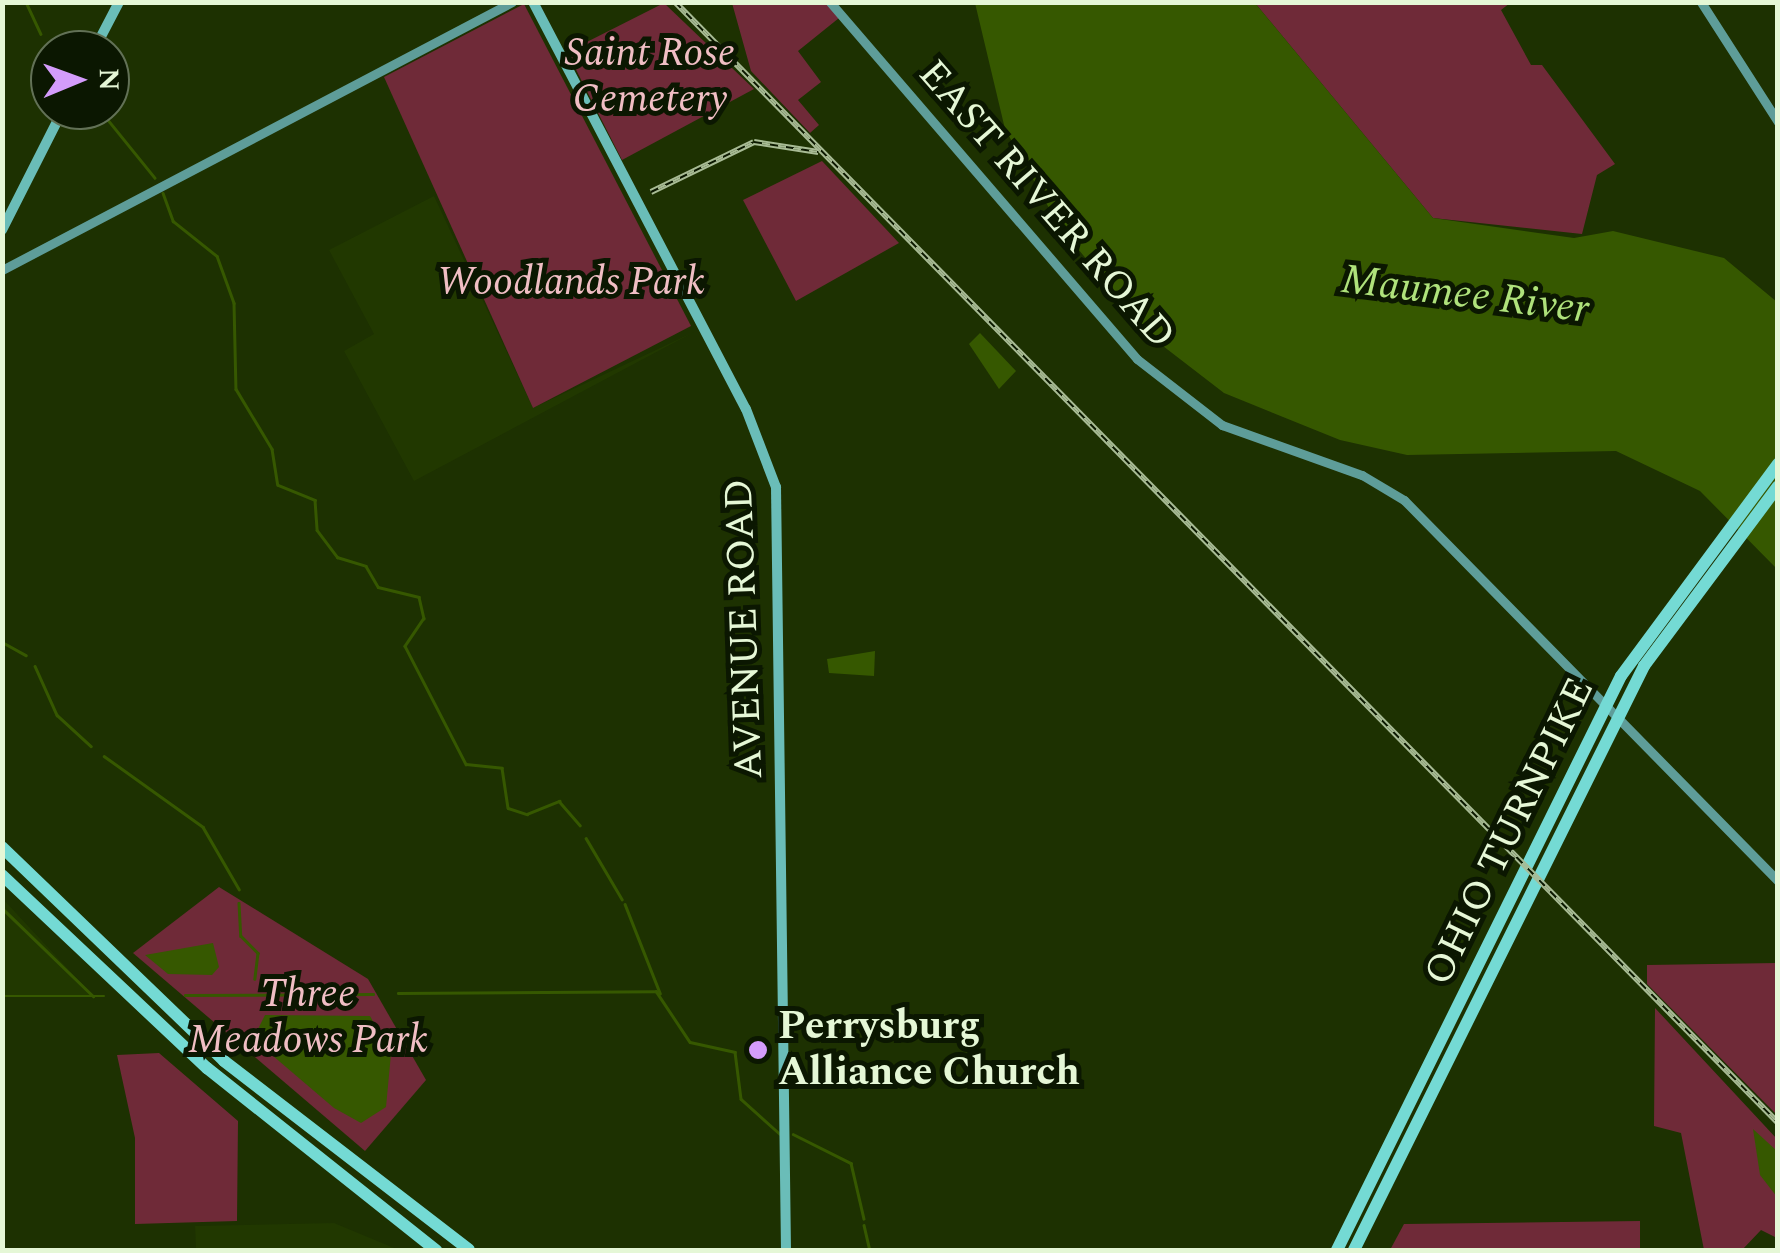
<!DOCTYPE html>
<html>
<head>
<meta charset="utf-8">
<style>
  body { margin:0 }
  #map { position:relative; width:1780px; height:1253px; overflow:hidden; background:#1d3101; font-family:Spectral,serif }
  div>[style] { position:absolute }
  .built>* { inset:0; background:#213800 }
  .green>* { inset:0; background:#6f2a38 }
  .water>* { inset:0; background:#365800 }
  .stream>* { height:2.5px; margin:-1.25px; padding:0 1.25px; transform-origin:1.25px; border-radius:1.25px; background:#365800 }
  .secondary>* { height:9px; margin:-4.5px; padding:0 4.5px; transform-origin:4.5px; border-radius:4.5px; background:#5e9d99 }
  .primary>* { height:10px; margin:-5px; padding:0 5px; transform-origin:5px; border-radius:5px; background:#6abdb8 }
  .highway>* { height:12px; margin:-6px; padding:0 6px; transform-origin:6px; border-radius:6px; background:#74dad4 }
  .rail>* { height:6px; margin-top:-3px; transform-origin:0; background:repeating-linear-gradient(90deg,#0b1701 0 8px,#a8bb95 0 16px); box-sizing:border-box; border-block:2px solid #a8bb95 }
  .dots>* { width:28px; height:28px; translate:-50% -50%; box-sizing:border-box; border:5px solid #0b1701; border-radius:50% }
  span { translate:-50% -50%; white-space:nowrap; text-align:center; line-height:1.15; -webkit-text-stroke:10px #0b1701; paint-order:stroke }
  .park-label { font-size:40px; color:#f0bec4; font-style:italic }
  .street-label { font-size:40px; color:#e5f7d6 }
  .poi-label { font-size:40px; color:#e5f7d6; font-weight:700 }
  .left { translate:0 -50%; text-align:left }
  .water-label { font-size:42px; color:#afe27b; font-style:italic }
  .frame { position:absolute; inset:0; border:5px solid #e5f7d6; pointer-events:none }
  .north { position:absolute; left:30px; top:30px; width:100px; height:100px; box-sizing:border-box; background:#0b1701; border:2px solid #627156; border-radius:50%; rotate:89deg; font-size:28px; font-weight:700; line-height:40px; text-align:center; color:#e5f7d6 }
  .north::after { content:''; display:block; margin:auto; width:35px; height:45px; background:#d49cfb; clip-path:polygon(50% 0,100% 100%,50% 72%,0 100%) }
</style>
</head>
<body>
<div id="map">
  <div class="built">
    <i style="clip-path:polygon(434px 196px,533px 408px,694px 332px,414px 481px,344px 351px,374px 334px,329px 250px)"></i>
    <i style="clip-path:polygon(3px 899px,93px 996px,3px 996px)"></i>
    <i style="clip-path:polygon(334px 1223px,399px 1250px,196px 1250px,195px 1226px)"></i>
  </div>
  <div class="green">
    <i style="clip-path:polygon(664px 3px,754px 89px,622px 160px,567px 52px)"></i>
    <i style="clip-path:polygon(732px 3px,826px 3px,839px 18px,798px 51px,821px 82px,798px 100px,819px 125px,810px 133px,751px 71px)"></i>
    <i style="clip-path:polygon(1255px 3px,1510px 3px,1501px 10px,1531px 65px,1542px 65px,1615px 164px,1597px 175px,1582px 234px,1433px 218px)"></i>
    <i style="clip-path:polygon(524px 4px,691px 326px,533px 408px,384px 77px)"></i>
    <i style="clip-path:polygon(822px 161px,899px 243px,796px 301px,743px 200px)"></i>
    <i style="clip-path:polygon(219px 887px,368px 979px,426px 1080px,365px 1151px,133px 953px)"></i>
    <i style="clip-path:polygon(1777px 963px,1778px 963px,1777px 1115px,1647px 984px,1647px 965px)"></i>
    <i style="clip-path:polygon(1655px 1008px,1777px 1139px,1777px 1238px,1761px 1230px,1742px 1250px,1704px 1250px,1681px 1133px,1654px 1126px)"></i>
    <i style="clip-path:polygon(159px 1053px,238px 1121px,237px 1221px,135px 1224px,135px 1138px,117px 1055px)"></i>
    <i style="clip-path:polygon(1640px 1221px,1640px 1250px,1390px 1250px,1404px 1224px)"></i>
  </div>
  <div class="water">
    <i style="clip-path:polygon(975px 3px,1255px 3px,1433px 218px,1574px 238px,1613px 231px,1724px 258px,1777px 302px,1777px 569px,1700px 491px,1616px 451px,1407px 455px,1340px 440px,1224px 393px,1150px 336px,1059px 226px,1005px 129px)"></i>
    <i style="clip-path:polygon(980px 333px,1016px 371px,999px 389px,969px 344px)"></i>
    <i style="clip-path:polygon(875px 651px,874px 676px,829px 673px,827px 659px)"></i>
    <i style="clip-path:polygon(213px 943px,219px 967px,212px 975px,168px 974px,145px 955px)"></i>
    <i style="clip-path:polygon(265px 1015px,370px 1016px,391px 1054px,386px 1107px,361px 1123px,334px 1108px,253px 1039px)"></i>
    <i style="clip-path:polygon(1753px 1129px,1777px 1151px,1777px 1197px,1760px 1175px)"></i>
  </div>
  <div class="stream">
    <i style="left:26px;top:2px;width:35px;rotate:65deg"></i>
    <i style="left:44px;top:49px;width:19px;rotate:72deg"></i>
    <i style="left:100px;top:110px;width:87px;rotate:51deg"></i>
    <i style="left:163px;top:193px;width:30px;rotate:70deg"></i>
    <i style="left:173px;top:221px;width:56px;rotate:38.5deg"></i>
    <i style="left:217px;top:256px;width:50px;rotate:70.1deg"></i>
    <i style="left:234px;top:303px;width:86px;rotate:88.7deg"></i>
    <i style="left:236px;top:389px;width:70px;rotate:59deg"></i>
    <i style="left:272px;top:449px;width:36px;rotate:81deg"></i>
    <i style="left:278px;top:485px;width:40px;rotate:22deg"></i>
    <i style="left:315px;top:500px;width:30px;rotate:86deg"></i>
    <i style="left:317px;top:530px;width:34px;rotate:53deg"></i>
    <i style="left:337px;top:557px;width:30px;rotate:17deg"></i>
    <i style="left:366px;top:566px;width:24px;rotate:60deg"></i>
    <i style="left:378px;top:587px;width:42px;rotate:13.7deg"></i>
    <i style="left:419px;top:597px;width:22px;rotate:77deg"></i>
    <i style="left:424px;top:618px;width:34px;rotate:124deg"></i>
    <i style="left:405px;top:646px;width:133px;rotate:62.7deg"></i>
    <i style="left:466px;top:764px;width:36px;rotate:6deg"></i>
    <i style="left:502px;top:768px;width:40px;rotate:81.5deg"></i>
    <i style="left:508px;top:808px;width:20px;rotate:18deg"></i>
    <i style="left:527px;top:814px;width:35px;rotate:-22deg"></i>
    <i style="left:559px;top:801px;width:32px;rotate:49deg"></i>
    <i style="left:4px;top:643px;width:25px;rotate:29deg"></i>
    <i style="left:35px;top:666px;width:54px;rotate:65.8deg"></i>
    <i style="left:57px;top:715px;width:46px;rotate:42.4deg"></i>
    <i style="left:104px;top:756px;width:122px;rotate:35.6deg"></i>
    <i style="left:203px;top:827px;width:72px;rotate:59.9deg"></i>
    <i style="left:586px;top:838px;width:71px;rotate:59.5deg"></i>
    <i style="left:239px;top:903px;width:33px;rotate:87deg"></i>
    <i style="left:241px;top:936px;width:24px;rotate:45deg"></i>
    <i style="left:258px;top:953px;width:26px;rotate:97deg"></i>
    <i style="left:625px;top:904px;width:96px;rotate:68.5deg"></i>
    <i style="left:2px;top:908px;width:127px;rotate:44deg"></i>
    <i style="left:398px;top:993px;width:258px;rotate:-0.4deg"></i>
    <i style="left:656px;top:991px;width:61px;rotate:56.3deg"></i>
    <i style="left:690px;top:1042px;width:46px;rotate:12.5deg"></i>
    <i style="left:735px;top:1052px;width:47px;rotate:82.7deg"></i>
    <i style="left:741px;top:1099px;width:52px;rotate:41.9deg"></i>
    <i style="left:185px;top:995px;width:188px;rotate:-0.3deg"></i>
    <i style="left:2px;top:996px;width:102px"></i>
    <i style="left:793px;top:1134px;width:65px;rotate:26.6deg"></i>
    <i style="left:851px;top:1163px;width:57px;rotate:76.9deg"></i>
    <i style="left:864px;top:1225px;width:26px;rotate:77deg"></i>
  </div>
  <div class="secondary">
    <i style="left:830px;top:2px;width:471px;rotate:49.3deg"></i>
    <i style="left:1137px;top:359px;width:108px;rotate:37.8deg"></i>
    <i style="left:1222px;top:425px;width:149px;rotate:19.7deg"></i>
    <i style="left:1362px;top:475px;width:49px;rotate:30.8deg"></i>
    <i style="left:1404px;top:500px;width:534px;rotate:45.53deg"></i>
    <i style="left:1701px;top:2px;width:143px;rotate:57.3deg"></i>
    <i style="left:2px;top:270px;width:576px;rotate:-27.72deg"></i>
  </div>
  <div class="primary">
    <i style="left:533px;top:2px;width:459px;rotate:62.4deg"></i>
    <i style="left:746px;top:409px;width:84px;rotate:69deg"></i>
    <i style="left:776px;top:487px;width:763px;rotate:89.25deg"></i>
    <i style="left:94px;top:50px;width:54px;rotate:-62.5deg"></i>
    <i style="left:2px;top:230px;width:135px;rotate:-63.1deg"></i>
  </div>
  <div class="highway">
    <i style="left:2px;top:847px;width:308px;rotate:43.9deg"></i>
    <i style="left:224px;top:1061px;width:309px;rotate:37.6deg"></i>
    <i style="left:2px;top:875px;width:282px;rotate:43.3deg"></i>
    <i style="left:207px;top:1068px;width:293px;rotate:38.5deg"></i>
    <i style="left:1337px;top:1250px;width:640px;rotate:-63.68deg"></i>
    <i style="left:1621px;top:676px;width:264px;rotate:-53.5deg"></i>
    <i style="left:1354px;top:1250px;width:652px;rotate:-63.59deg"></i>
    <i style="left:1644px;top:666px;width:224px;rotate:-53.3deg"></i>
  </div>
  <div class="rail">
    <i style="left:675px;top:2px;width:1573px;rotate:45.46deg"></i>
    <i style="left:651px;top:192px;width:114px;rotate:-25.9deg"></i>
    <i style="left:754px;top:142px;width:65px;rotate:8.9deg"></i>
  </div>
  <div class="dots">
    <i style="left:758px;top:1050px;background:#d49cfb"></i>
  </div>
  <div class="park-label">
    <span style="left:650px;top:77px">Saint Rose<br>Cemetery</span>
    <span style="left:571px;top:283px">Woodlands Park</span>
    <span style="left:308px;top:1018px">Three<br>Meadows Park</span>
  </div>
  <div class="street-label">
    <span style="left:1046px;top:205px;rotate:49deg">EAST RIVER ROAD</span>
    <span style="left:745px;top:629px;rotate:-92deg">AVENUE ROAD</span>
    <span style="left:1510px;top:832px;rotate:-64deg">OHIO TURNPIKE</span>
  </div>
  <div class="poi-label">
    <span class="left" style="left:778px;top:1050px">Perrysburg<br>Alliance Church</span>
  </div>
  <div class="water-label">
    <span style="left:1465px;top:295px;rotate:7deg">Maumee River</span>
  </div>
  <div class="frame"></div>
  <div class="north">N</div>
</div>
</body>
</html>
